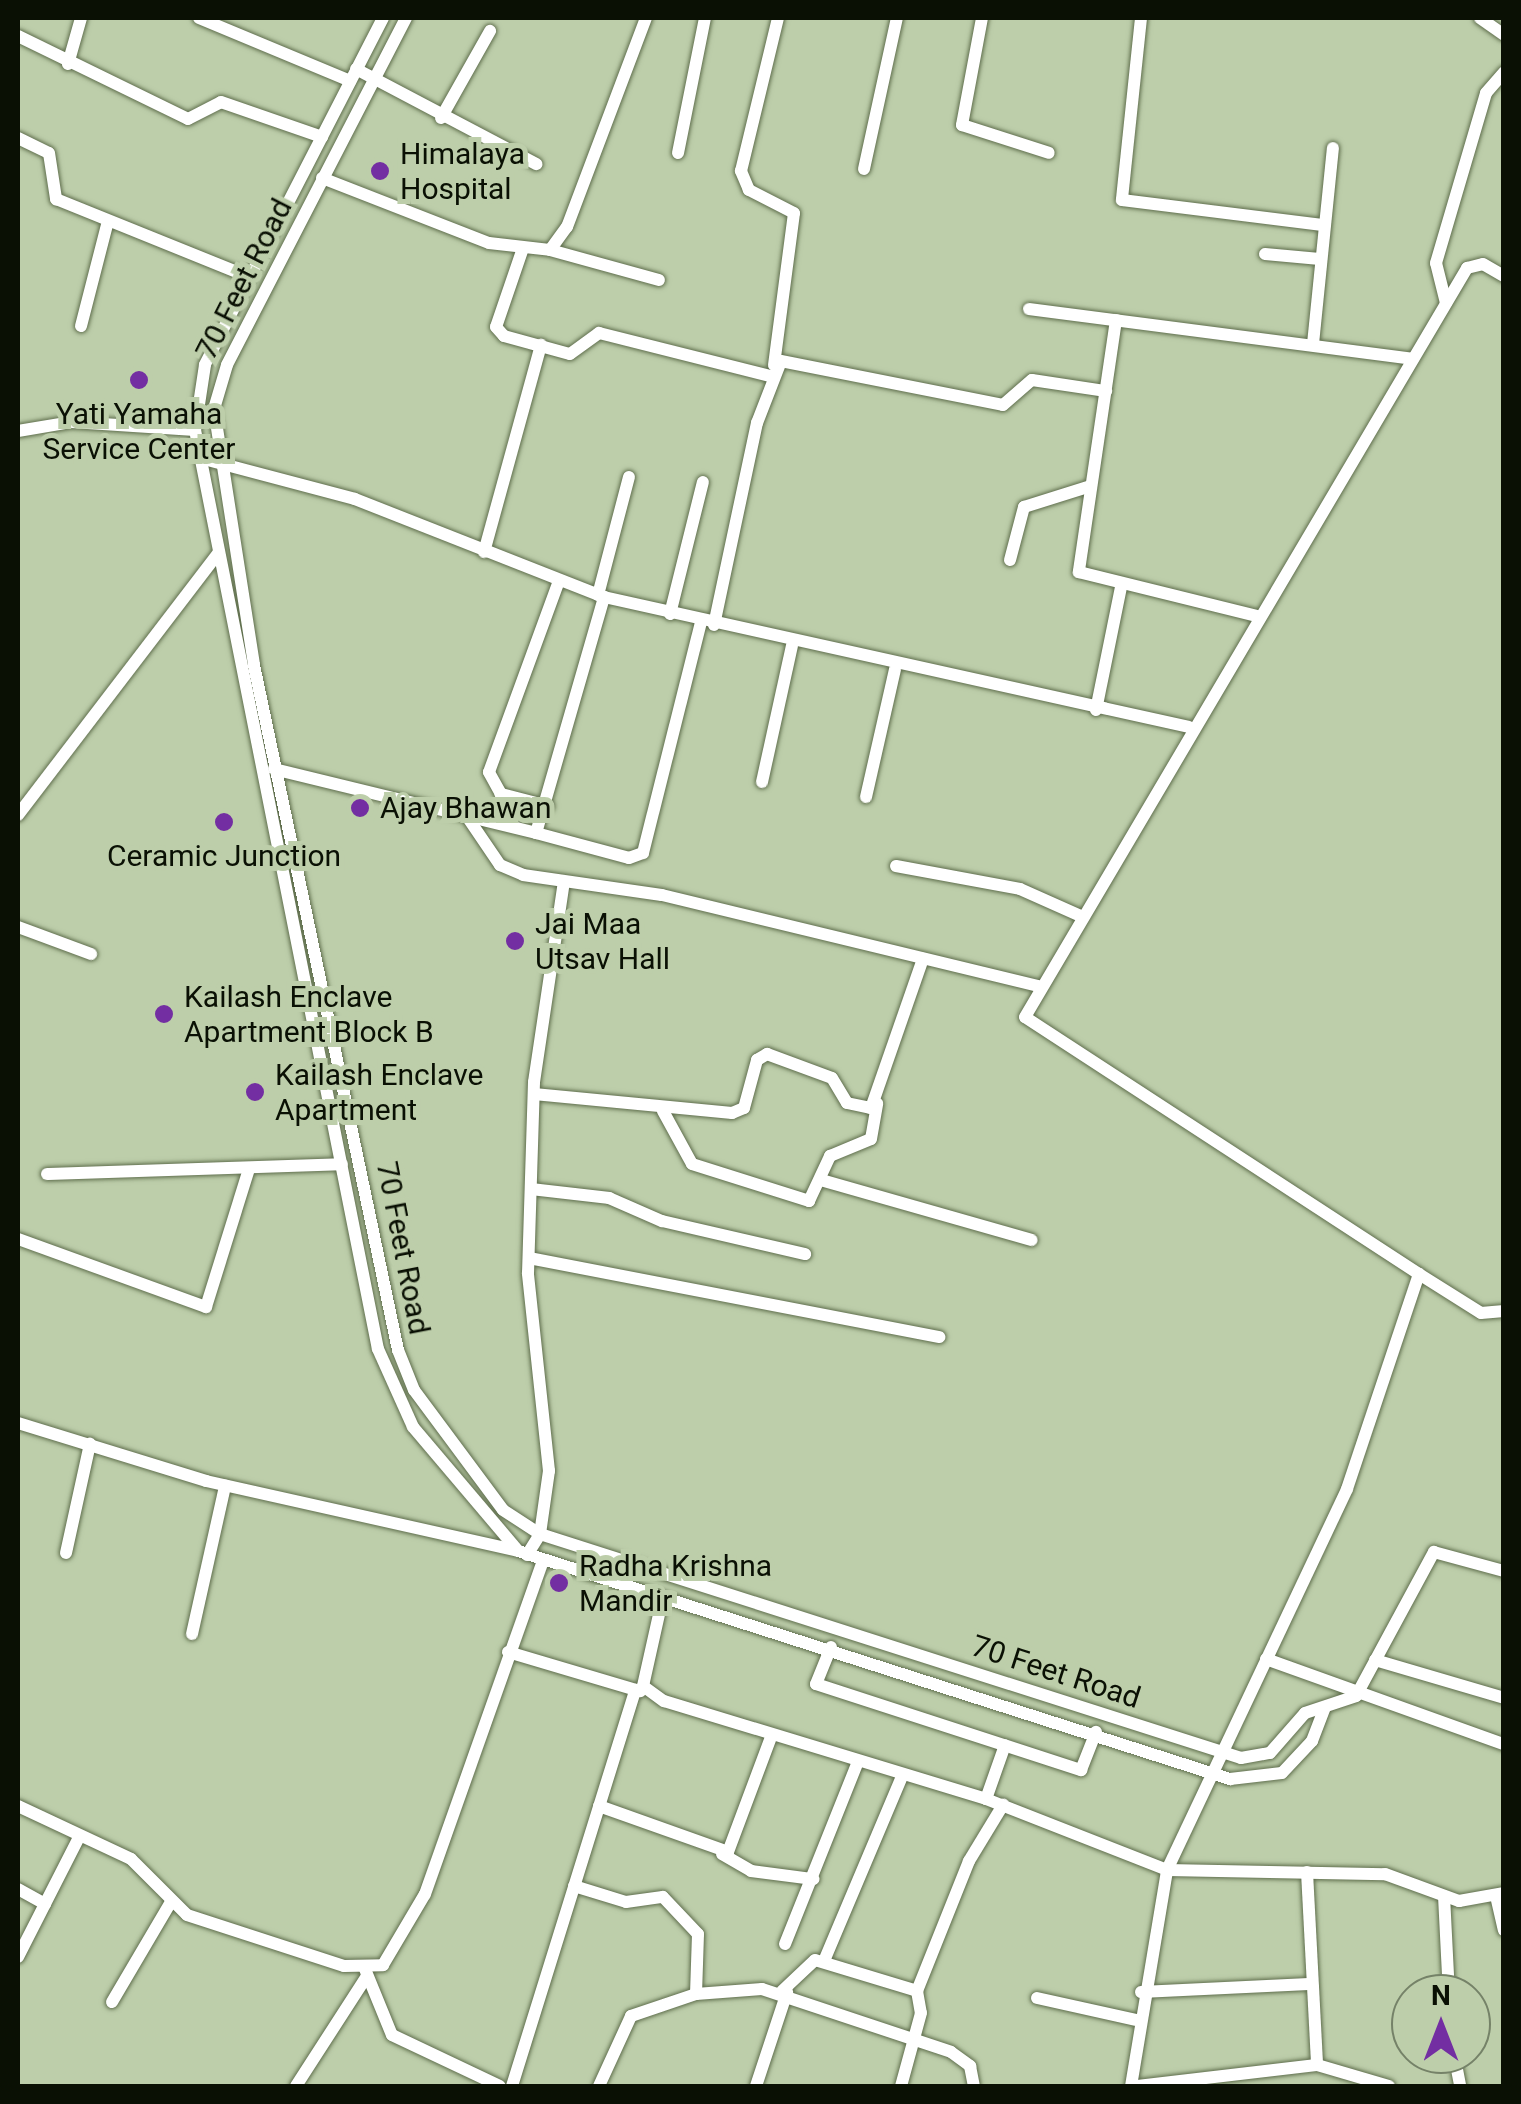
<!DOCTYPE html>
<html>
<head>
<meta charset="utf-8">
<style>
  body { margin:0 }
  #map { position:relative; width:1521px; height:2104px; overflow:hidden; background:#bdceaa; font-family:Roboto,sans-serif }
  div>[style] { position:absolute }
  .roads { filter:drop-shadow(0 0 2px #5f6e4d) drop-shadow(0 0 2px #5f6e4d) }
  .minor>* { height:12px; margin:-6px; padding:0 6px; transform-origin:6px; border-radius:6px; background:#fff }
  .dots>* { width:28px; height:28px; translate:-50% -50%; box-sizing:border-box; border:5px solid #bdceaa; border-radius:50% }
  span { translate:-50% -50%; white-space:nowrap; text-align:center; line-height:1.15; -webkit-text-stroke:10px #bdceaa; paint-order:stroke }
  .poi-label { font-size:30px; color:#0a1004 }
  .left { translate:0 -50%; text-align:left }
  .street-label { font-size:30px; color:#0a1004 }
  .frame { position:absolute; inset:0; border:20px solid #0a1004; pointer-events:none }
  .north { position:absolute; left:1391px; top:1974px; width:100px; height:100px; box-sizing:border-box; background:#bdceaa; border:2px solid #758268; border-radius:50%; rotate:0deg; font-size:28px; font-weight:700; line-height:40px; text-align:center; color:#0a1004 }
  .north::after { content:''; display:block; margin:auto; width:35px; height:45px; background:#732ea2; clip-path:polygon(50% 0,100% 100%,50% 72%,0 100%) }
</style>
</head>
<body>
<div id="map">
  <div class="roads">
    <div class="minor">
      <i style="left:199px;top:18px;width:164px;rotate:22.6deg"></i>
      <i style="left:383px;top:18px;width:390px;rotate:117.2deg"></i>
      <i style="left:205px;top:365px;width:66px;rotate:98.7deg"></i>
      <i style="left:195px;top:430px;width:937px;rotate:78.74deg"></i>
      <i style="left:378px;top:1349px;width:85px;rotate:65.8deg"></i>
      <i style="left:413px;top:1427px;width:162px;rotate:49.7deg"></i>
      <i style="left:518px;top:1551px;width:748px;rotate:17.76deg"></i>
      <i style="left:1230px;top:1779px;width:52px;rotate:-6.6deg"></i>
      <i style="left:1282px;top:1773px;width:44px;rotate:-46.8deg"></i>
      <i style="left:1312px;top:1741px;width:36px;rotate:-69deg"></i>
      <i style="left:406px;top:18px;width:390px;rotate:117.3deg"></i>
      <i style="left:227px;top:365px;width:46px;rotate:106.5deg"></i>
      <i style="left:214px;top:409px;width:259px;rotate:81.1deg"></i>
      <i style="left:254px;top:665px;width:700px;rotate:78.13deg"></i>
      <i style="left:398px;top:1350px;width:43px;rotate:68.2deg"></i>
      <i style="left:414px;top:1390px;width:149px;rotate:53.4deg"></i>
      <i style="left:503px;top:1510px;width:44px;rotate:33deg"></i>
      <i style="left:540px;top:1534px;width:736px;rotate:17.72deg"></i>
      <i style="left:1241px;top:1758px;width:29px;rotate:-10deg"></i>
      <i style="left:1270px;top:1753px;width:53px;rotate:-48.8deg"></i>
      <i style="left:1305px;top:1713px;width:54px;rotate:-18.4deg"></i>
      <i style="left:1356px;top:1696px;width:164px;rotate:-61.6deg"></i>
      <i style="left:1434px;top:1552px;width:73px;rotate:15.2deg"></i>
      <i style="left:982px;top:18px;width:109px;rotate:100.6deg"></i>
      <i style="left:962px;top:125px;width:91px;rotate:17.8deg"></i>
      <i style="left:1141px;top:18px;width:183px;rotate:96deg"></i>
      <i style="left:1122px;top:200px;width:204px;rotate:7.1deg"></i>
      <i style="left:1480px;top:18px;width:29px;rotate:35deg"></i>
      <i style="left:18px;top:36px;width:189px;rotate:26deg"></i>
      <i style="left:188px;top:119px;width:37px;rotate:-27deg"></i>
      <i style="left:221px;top:102px;width:107px;rotate:19.1deg"></i>
      <i style="left:68px;top:64px;width:48px;rotate:-74.2deg"></i>
      <i style="left:356px;top:69px;width:204px;rotate:27.8deg"></i>
      <i style="left:441px;top:118px;width:100px;rotate:-60.6deg"></i>
      <i style="left:18px;top:138px;width:34px;rotate:26deg"></i>
      <i style="left:49px;top:153px;width:47px;rotate:81.3deg"></i>
      <i style="left:56px;top:199px;width:208px;rotate:22deg"></i>
      <i style="left:678px;top:153px;width:138px;rotate:-78.7deg"></i>
      <i style="left:864px;top:169px;width:155px;rotate:-77.7deg"></i>
      <i style="left:322px;top:178px;width:179px;rotate:21.3deg"></i>
      <i style="left:489px;top:243px;width:61px;rotate:6.5deg"></i>
      <i style="left:550px;top:250px;width:29px;rotate:-54deg"></i>
      <i style="left:567px;top:227px;width:223px;rotate:-69.3deg"></i>
      <i style="left:550px;top:250px;width:113px;rotate:15.4deg"></i>
      <i style="left:522px;top:251px;width:80px;rotate:108.9deg"></i>
      <i style="left:496px;top:327px;width:12px;rotate:48deg"></i>
      <i style="left:504px;top:336px;width:68px;rotate:15.3deg"></i>
      <i style="left:570px;top:354px;width:36px;rotate:-36deg"></i>
      <i style="left:599px;top:333px;width:176px;rotate:14.1deg"></i>
      <i style="left:1265px;top:254px;width:55px;rotate:5.2deg"></i>
      <i style="left:1446px;top:303px;width:41px;rotate:-104deg"></i>
      <i style="left:1436px;top:263px;width:177px;rotate:-73.6deg"></i>
      <i style="left:1486px;top:93px;width:28px;rotate:-49deg"></i>
      <i style="left:1029px;top:309px;width:386px;rotate:7.4deg"></i>
      <i style="left:1116px;top:320px;width:255px;rotate:98.4deg"></i>
      <i style="left:1079px;top:572px;width:183px;rotate:13.9deg"></i>
      <i style="left:81px;top:326px;width:108px;rotate:-75.6deg"></i>
      <i style="left:1313px;top:344px;width:197px;rotate:-84.2deg"></i>
      <i style="left:774px;top:365px;width:153px;rotate:-82.5deg"></i>
      <i style="left:794px;top:213px;width:51px;rotate:-152.9deg"></i>
      <i style="left:749px;top:190px;width:21px;rotate:-113deg"></i>
      <i style="left:741px;top:171px;width:157px;rotate:-76.4deg"></i>
      <i style="left:18px;top:431px;width:55px;rotate:-9.5deg"></i>
      <i style="left:72px;top:422px;width:123px;rotate:3.7deg"></i>
      <i style="left:200px;top:458px;width:160px;rotate:14.8deg"></i>
      <i style="left:355px;top:499px;width:268px;rotate:21.5deg"></i>
      <i style="left:604px;top:597px;width:599px;rotate:12.53deg"></i>
      <i style="left:484px;top:552px;width:215px;rotate:-74.6deg"></i>
      <i style="left:1010px;top:560px;width:55px;rotate:-75.2deg"></i>
      <i style="left:1024px;top:507px;width:70px;rotate:-17.4deg"></i>
      <i style="left:598px;top:595px;width:122px;rotate:-75.3deg"></i>
      <i style="left:670px;top:614px;width:136px;rotate:-76deg"></i>
      <i style="left:714px;top:625px;width:207px;rotate:-78deg"></i>
      <i style="left:757px;top:423px;width:66px;rotate:-68.8deg"></i>
      <i style="left:781px;top:361px;width:226px;rotate:11.2deg"></i>
      <i style="left:1003px;top:405px;width:38px;rotate:-41deg"></i>
      <i style="left:1032px;top:380px;width:75px;rotate:8.5deg"></i>
      <i style="left:1096px;top:710px;width:126px;rotate:-78.5deg"></i>
      <i style="left:274px;top:769px;width:270px;rotate:13.7deg"></i>
      <i style="left:536px;top:833px;width:246px;rotate:-73.9deg"></i>
      <i style="left:762px;top:782px;width:140px;rotate:-77.6deg"></i>
      <i style="left:866px;top:797px;width:131px;rotate:-77.2deg"></i>
      <i style="left:548px;top:806px;width:49px;rotate:-165.7deg"></i>
      <i style="left:501px;top:794px;width:25px;rotate:-119deg"></i>
      <i style="left:489px;top:772px;width:201px;rotate:-69.9deg"></i>
      <i style="left:18px;top:815px;width:330px;rotate:-52.6deg"></i>
      <i style="left:468px;top:818px;width:57px;rotate:55.8deg"></i>
      <i style="left:500px;top:865px;width:25px;rotate:23deg"></i>
      <i style="left:523px;top:875px;width:140px;rotate:8.2deg"></i>
      <i style="left:662px;top:895px;width:387px;rotate:13.6deg"></i>
      <i style="left:536px;top:833px;width:96px;rotate:15deg"></i>
      <i style="left:629px;top:858px;width:15px;rotate:-20deg"></i>
      <i style="left:643px;top:853px;width:238px;rotate:-75.9deg"></i>
      <i style="left:896px;top:866px;width:126px;rotate:10.5deg"></i>
      <i style="left:1020px;top:889px;width:67px;rotate:23.9deg"></i>
      <i style="left:18px;top:927px;width:78px;rotate:20.3deg"></i>
      <i style="left:534px;top:1094px;width:199px;rotate:5.5deg"></i>
      <i style="left:732px;top:1113px;width:13px;rotate:-23deg"></i>
      <i style="left:744px;top:1108px;width:50px;rotate:-74.8deg"></i>
      <i style="left:757px;top:1060px;width:12px;rotate:-31deg"></i>
      <i style="left:767px;top:1054px;width:69px;rotate:20.3deg"></i>
      <i style="left:832px;top:1078px;width:29px;rotate:59deg"></i>
      <i style="left:847px;top:1103px;width:25px;rotate:12deg"></i>
      <i style="left:871px;top:1108px;width:158px;rotate:-70.8deg"></i>
      <i style="left:663px;top:1111px;width:60px;rotate:61.3deg"></i>
      <i style="left:692px;top:1164px;width:123px;rotate:17.5deg"></i>
      <i style="left:809px;top:1201px;width:50px;rotate:-65deg"></i>
      <i style="left:830px;top:1156px;width:44px;rotate:-22.5deg"></i>
      <i style="left:871px;top:1139px;width:36px;rotate:-80deg"></i>
      <i style="left:47px;top:1174px;width:295px;rotate:-1.9deg"></i>
      <i style="left:821px;top:1180px;width:219px;rotate:15.9deg"></i>
      <i style="left:531px;top:1189px;width:79px;rotate:6.6deg"></i>
      <i style="left:609px;top:1198px;width:58px;rotate:23.5deg"></i>
      <i style="left:662px;top:1221px;width:147px;rotate:13deg"></i>
      <i style="left:18px;top:1239px;width:200px;rotate:19.9deg"></i>
      <i style="left:206px;top:1307px;width:145px;rotate:-72.7deg"></i>
      <i style="left:529px;top:1258px;width:418px;rotate:10.9deg"></i>
      <i style="left:1419px;top:1274px;width:470px;rotate:-146.9deg"></i>
      <i style="left:1025px;top:1017px;width:870px;rotate:-59.45deg"></i>
      <i style="left:1467px;top:268px;width:16px;rotate:-14deg"></i>
      <i style="left:1483px;top:264px;width:24px;rotate:30deg"></i>
      <i style="left:18px;top:1423px;width:197px;rotate:17.1deg"></i>
      <i style="left:206px;top:1481px;width:320px;rotate:12.6deg"></i>
      <i style="left:66px;top:1553px;width:112px;rotate:-77.6deg"></i>
      <i style="left:527px;top:1555px;width:25px;rotate:-58deg"></i>
      <i style="left:540px;top:1534px;width:64px;rotate:-81.9deg"></i>
      <i style="left:549px;top:1471px;width:199px;rotate:-96.1deg"></i>
      <i style="left:528px;top:1273px;width:191px;rotate:-88.2deg"></i>
      <i style="left:534px;top:1082px;width:202px;rotate:-81.5deg"></i>
      <i style="left:662px;top:1601px;width:87px;rotate:102.6deg"></i>
      <i style="left:643px;top:1686px;width:26px;rotate:36deg"></i>
      <i style="left:664px;top:1701px;width:337px;rotate:16.9deg"></i>
      <i style="left:986px;top:1799px;width:194px;rotate:21.4deg"></i>
      <i style="left:1167px;top:1870px;width:218px;rotate:1.1deg"></i>
      <i style="left:1385px;top:1874px;width:79px;rotate:20deg"></i>
      <i style="left:1459px;top:1901px;width:46px;rotate:-10.1deg"></i>
      <i style="left:192px;top:1634px;width:152px;rotate:-77.4deg"></i>
      <i style="left:831px;top:1647px;width:40px;rotate:112deg"></i>
      <i style="left:816px;top:1684px;width:279px;rotate:18deg"></i>
      <i style="left:1081px;top:1770px;width:41px;rotate:-68.5deg"></i>
      <i style="left:508px;top:1652px;width:138px;rotate:16.5deg"></i>
      <i style="left:1266px;top:1659px;width:253px;rotate:19.7deg"></i>
      <i style="left:1375px;top:1660px;width:134px;rotate:16.4deg"></i>
      <i style="left:986px;top:1799px;width:57px;rotate:-70.6deg"></i>
      <i style="left:18px;top:1806px;width:125px;rotate:25.1deg"></i>
      <i style="left:131px;top:1859px;width:79px;rotate:45deg"></i>
      <i style="left:187px;top:1915px;width:165px;rotate:18deg"></i>
      <i style="left:344px;top:1966px;width:39px;rotate:-1deg"></i>
      <i style="left:383px;top:1965px;width:82px;rotate:-59.4deg"></i>
      <i style="left:425px;top:1894px;width:353px;rotate:-70.5deg"></i>
      <i style="left:599px;top:1806px;width:137px;rotate:19.6deg"></i>
      <i style="left:728px;top:1852px;width:123px;rotate:-69.5deg"></i>
      <i style="left:722px;top:1854px;width:34px;rotate:30deg"></i>
      <i style="left:751px;top:1871px;width:63px;rotate:7.4deg"></i>
      <i style="left:1307px;top:1872px;width:193px;rotate:87deg"></i>
      <i style="left:1317px;top:2065px;width:75px;rotate:16.3deg"></i>
      <i style="left:574px;top:1886px;width:54px;rotate:17.1deg"></i>
      <i style="left:626px;top:1902px;width:37px;rotate:-8deg"></i>
      <i style="left:663px;top:1897px;width:51px;rotate:46.6deg"></i>
      <i style="left:698px;top:1934px;width:60px;rotate:91.9deg"></i>
      <i style="left:18px;top:1889px;width:31px;rotate:29deg"></i>
      <i style="left:1444px;top:1896px;width:98px;rotate:87.1deg"></i>
      <i style="left:1496px;top:1896px;width:35px;rotate:77deg"></i>
      <i style="left:785px;top:1944px;width:194px;rotate:-68.2deg"></i>
      <i style="left:18px;top:1957px;width:132px;rotate:-63deg"></i>
      <i style="left:824px;top:1961px;width:201px;rotate:-67.1deg"></i>
      <i style="left:365px;top:1969px;width:71px;rotate:67.8deg"></i>
      <i style="left:392px;top:2035px;width:119px;rotate:25.3deg"></i>
      <i style="left:782px;top:1991px;width:45px;rotate:-43.2deg"></i>
      <i style="left:815px;top:1960px;width:107px;rotate:16.9deg"></i>
      <i style="left:917px;top:1991px;width:22px;rotate:80deg"></i>
      <i style="left:921px;top:2013px;width:76px;rotate:105.3deg"></i>
      <i style="left:917px;top:1991px;width:140px;rotate:-68.2deg"></i>
      <i style="left:969px;top:1861px;width:66px;rotate:-58.7deg"></i>
      <i style="left:1141px;top:1992px;width:168px;rotate:-2.7deg"></i>
      <i style="left:1037px;top:1998px;width:101px;rotate:12.5deg"></i>
      <i style="left:112px;top:2002px;width:116px;rotate:-59.5deg"></i>
      <i style="left:1454px;top:2054px;width:33px;rotate:79deg"></i>
      <i style="left:296px;top:2086px;width:131px;rotate:-57.2deg"></i>
      <i style="left:512px;top:2086px;width:415px;rotate:-72.7deg"></i>
      <i style="left:599px;top:2086px;width:77px;rotate:-65.4deg"></i>
      <i style="left:631px;top:2016px;width:69px;rotate:-18.7deg"></i>
      <i style="left:696px;top:1994px;width:66px;rotate:-4.3deg"></i>
      <i style="left:762px;top:1989px;width:199px;rotate:18.4deg"></i>
      <i style="left:951px;top:2052px;width:24px;rotate:36deg"></i>
      <i style="left:970px;top:2066px;width:20px;rotate:79deg"></i>
      <i style="left:756px;top:2086px;width:99px;rotate:-71.7deg"></i>
      <i style="left:1131px;top:2086px;width:219px;rotate:-80.5deg"></i>
      <i style="left:1167px;top:1870px;width:421px;rotate:-64.7deg"></i>
      <i style="left:1347px;top:1489px;width:227px;rotate:-71.5deg"></i>
      <i style="left:1419px;top:1274px;width:73px;rotate:32.2deg"></i>
      <i style="left:1481px;top:1313px;width:23px;rotate:-5deg"></i>
      <i style="left:1137px;top:2086px;width:181px;rotate:-6.7deg"></i>
    </div>
  </div>
  <div class="dots">
    <i style="left:380px;top:171px;background:#732ea2"></i>
    <i style="left:139px;top:380px;background:#732ea2"></i>
    <i style="left:360px;top:808px;background:#732ea2"></i>
    <i style="left:224px;top:822px;background:#732ea2"></i>
    <i style="left:515px;top:941px;background:#732ea2"></i>
    <i style="left:164px;top:1014px;background:#732ea2"></i>
    <i style="left:255px;top:1092px;background:#732ea2"></i>
    <i style="left:559px;top:1583px;background:#732ea2"></i>
  </div>
  <div class="poi-label">
    <span class="left" style="left:400px;top:171px">Himalaya<br>Hospital</span>
    <span style="left:139px;top:431px">Yati Yamaha<br>Service Center</span>
    <span class="left" style="left:380px;top:808px">Ajay Bhawan</span>
    <span style="left:224px;top:856px">Ceramic Junction</span>
    <span class="left" style="left:535px;top:941px">Jai Maa<br>Utsav Hall</span>
    <span class="left" style="left:184px;top:1014px">Kailash Enclave<br>Apartment Block B</span>
    <span class="left" style="left:275px;top:1092px">Kailash Enclave<br>Apartment</span>
    <span class="left" style="left:579px;top:1583px">Radha Krishna<br>Mandir</span>
  </div>
  <div class="street-label">
    <span style="left:244px;top:279px;rotate:-63deg">70 Feet Road</span>
    <span style="left:403px;top:1248px;rotate:79deg">70 Feet Road</span>
    <span style="left:1056px;top:1672px;rotate:18deg">70 Feet Road</span>
  </div>
  <div class="frame"></div>
  <div class="north">N</div>
</div>
</body>
</html>
